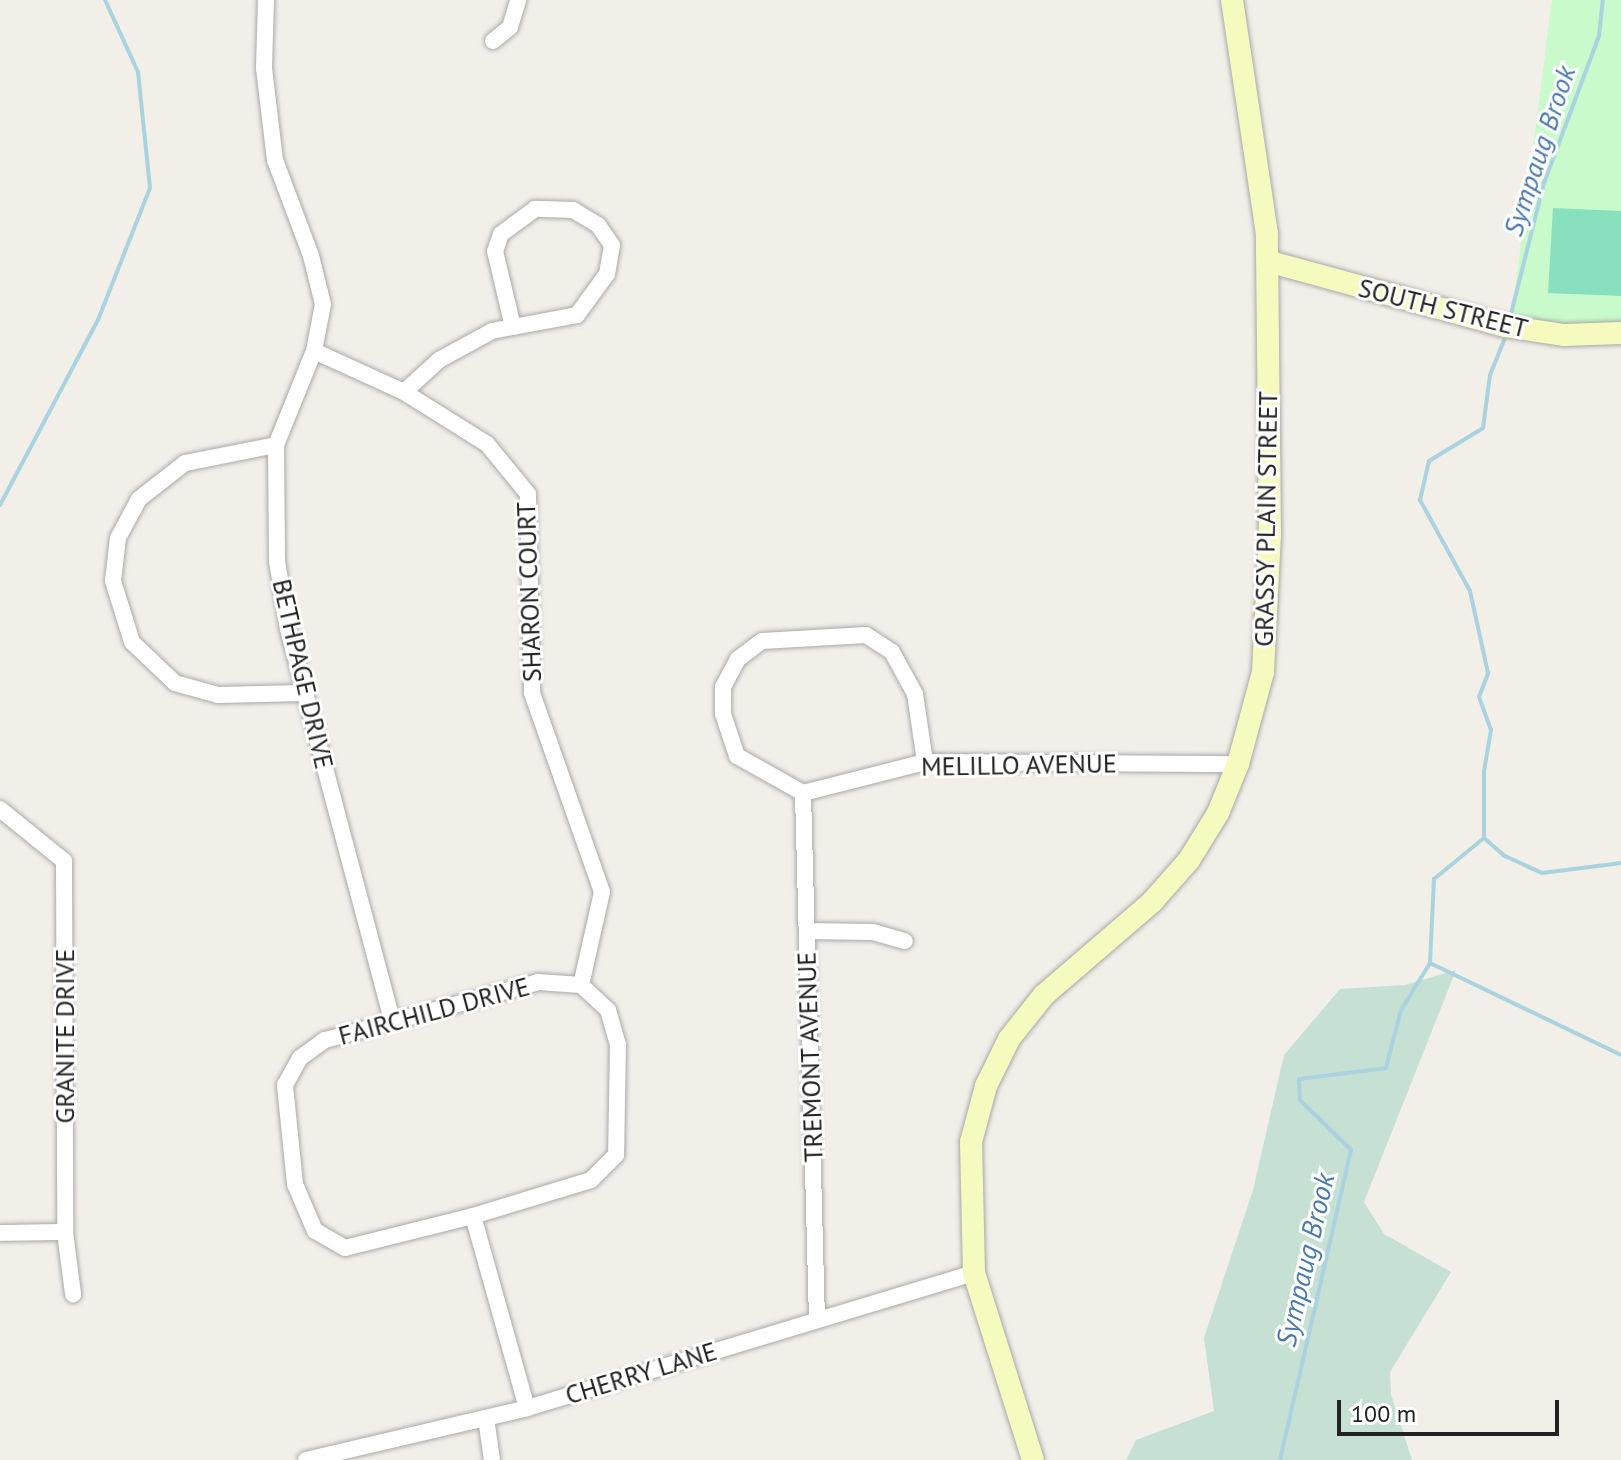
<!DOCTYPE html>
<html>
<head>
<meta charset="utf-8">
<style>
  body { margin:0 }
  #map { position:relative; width:1621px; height:1460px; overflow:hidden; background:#f2efe9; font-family:"PT Sans",sans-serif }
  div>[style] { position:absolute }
  .wetland>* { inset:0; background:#c6e0d4 }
  .park>* { inset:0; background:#c8facc }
  .pitch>* { inset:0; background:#88e0be }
  .stream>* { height:4px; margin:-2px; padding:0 2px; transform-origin:2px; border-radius:2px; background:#aad3df }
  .roads { filter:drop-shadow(0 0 2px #a9a9a9) drop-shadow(0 0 2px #a9a9a9) }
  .street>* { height:16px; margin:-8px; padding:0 8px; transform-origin:8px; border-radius:8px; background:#fff }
  .secondary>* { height:22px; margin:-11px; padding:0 11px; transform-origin:11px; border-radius:11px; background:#f7fabf }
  span { translate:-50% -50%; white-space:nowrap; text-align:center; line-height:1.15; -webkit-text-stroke:6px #fff; paint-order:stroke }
  .street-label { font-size:26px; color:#222 }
  .water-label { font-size:28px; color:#4a7aab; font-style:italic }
  .scale { position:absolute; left:1337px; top:1400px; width:222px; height:36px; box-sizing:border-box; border:4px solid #222; border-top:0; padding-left:10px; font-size:24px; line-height:28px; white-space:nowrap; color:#222; -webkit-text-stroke:6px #fff; paint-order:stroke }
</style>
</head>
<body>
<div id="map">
  <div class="wetland">
    <i style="clip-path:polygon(1456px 970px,1364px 1202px,1384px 1234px,1451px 1272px,1390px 1372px,1391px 1394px,1412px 1460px,1126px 1460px,1136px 1440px,1214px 1411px,1204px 1338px,1253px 1190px,1284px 1055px,1340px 989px,1405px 985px)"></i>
  </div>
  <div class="park">
    <i style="clip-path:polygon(1552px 0,1621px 0,1621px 328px,1518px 322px,1512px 314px)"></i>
  </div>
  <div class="pitch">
    <i style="clip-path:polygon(1553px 208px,1621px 211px,1621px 296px,1548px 293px)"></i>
  </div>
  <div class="stream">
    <i style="left:1511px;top:314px;width:135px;rotate:-75.9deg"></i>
    <i style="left:1544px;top:183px;width:157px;rotate:-69.5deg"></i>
    <i style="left:1599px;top:36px;width:36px;rotate:-84deg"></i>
    <i style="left:0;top:505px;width:209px;rotate:-62.1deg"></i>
    <i style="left:98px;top:320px;width:142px;rotate:-68.5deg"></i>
    <i style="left:150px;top:188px;width:117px;rotate:-95.9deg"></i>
    <i style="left:138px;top:72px;width:79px;rotate:-114.6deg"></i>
    <i style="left:1484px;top:838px;width:28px;rotate:41deg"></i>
    <i style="left:1505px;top:856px;width:41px;rotate:24.7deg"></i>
    <i style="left:1542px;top:873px;width:80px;rotate:-7.2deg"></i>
    <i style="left:1430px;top:963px;width:212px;rotate:25.7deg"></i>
    <i style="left:1280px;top:1460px;width:318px;rotate:-77.1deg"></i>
    <i style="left:1351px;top:1150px;width:71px;rotate:-135.6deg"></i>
    <i style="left:1300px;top:1100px;width:21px;rotate:-93deg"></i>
    <i style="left:1299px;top:1079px;width:88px;rotate:-7.2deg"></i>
    <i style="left:1386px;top:1068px;width:60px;rotate:-75.5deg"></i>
    <i style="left:1401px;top:1010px;width:55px;rotate:-58.3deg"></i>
    <i style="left:1430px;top:963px;width:84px;rotate:-87.3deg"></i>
    <i style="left:1434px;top:879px;width:65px;rotate:-39.4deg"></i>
    <i style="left:1484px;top:838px;width:67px;rotate:-90deg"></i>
    <i style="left:1484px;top:771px;width:42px;rotate:-80.3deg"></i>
    <i style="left:1491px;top:730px;width:35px;rotate:-110deg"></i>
    <i style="left:1479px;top:697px;width:26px;rotate:-69deg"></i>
    <i style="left:1488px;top:673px;width:84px;rotate:-102.4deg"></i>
    <i style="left:1470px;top:591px;width:104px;rotate:-118.8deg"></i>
    <i style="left:1420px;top:500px;width:40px;rotate:-77deg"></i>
    <i style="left:1429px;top:461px;width:63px;rotate:-31.4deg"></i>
    <i style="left:1483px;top:428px;width:53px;rotate:-82.5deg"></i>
    <i style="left:1490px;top:375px;width:38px;rotate:-68deg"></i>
  </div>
  <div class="roads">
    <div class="street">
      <i style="left:266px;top:0;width:68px;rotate:91.7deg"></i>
      <i style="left:264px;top:68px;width:93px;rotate:83.2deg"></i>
      <i style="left:275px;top:160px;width:103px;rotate:69.4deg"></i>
      <i style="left:311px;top:256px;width:49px;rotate:76deg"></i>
      <i style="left:323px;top:304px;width:48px;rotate:100.8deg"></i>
      <i style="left:314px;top:351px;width:101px;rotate:112deg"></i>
      <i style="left:276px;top:445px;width:116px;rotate:89.5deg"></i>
      <i style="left:277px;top:561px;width:69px;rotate:80.8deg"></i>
      <i style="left:288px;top:629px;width:406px;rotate:75.1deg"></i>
      <i style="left:493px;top:41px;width:22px;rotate:-39deg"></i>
      <i style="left:510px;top:27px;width:28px;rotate:-73deg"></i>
      <i style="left:314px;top:351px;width:99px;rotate:24.5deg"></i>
      <i style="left:404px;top:392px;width:98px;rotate:32.1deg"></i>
      <i style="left:487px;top:444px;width:65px;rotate:50.6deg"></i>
      <i style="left:528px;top:494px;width:199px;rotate:88.8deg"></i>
      <i style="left:532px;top:693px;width:211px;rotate:70.6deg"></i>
      <i style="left:602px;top:892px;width:95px;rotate:102.7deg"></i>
      <i style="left:404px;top:392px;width:47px;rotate:-42.4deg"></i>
      <i style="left:439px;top:360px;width:60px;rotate:-28.7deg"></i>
      <i style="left:492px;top:331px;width:21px;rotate:-11deg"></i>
      <i style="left:513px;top:327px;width:65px;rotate:-10.6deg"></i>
      <i style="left:577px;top:315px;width:51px;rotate:-53.8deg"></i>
      <i style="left:607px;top:274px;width:29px;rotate:-80deg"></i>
      <i style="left:612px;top:245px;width:24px;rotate:-125deg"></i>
      <i style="left:598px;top:225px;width:29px;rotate:-149deg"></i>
      <i style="left:573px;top:210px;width:38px;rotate:-178deg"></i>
      <i style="left:535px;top:209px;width:42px;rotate:143.7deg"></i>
      <i style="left:501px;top:234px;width:18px;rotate:109deg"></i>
      <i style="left:495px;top:251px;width:78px;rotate:76.7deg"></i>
      <i style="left:276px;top:445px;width:93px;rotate:168.8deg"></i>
      <i style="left:185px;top:463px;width:58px;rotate:142deg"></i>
      <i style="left:139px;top:499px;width:44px;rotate:118.3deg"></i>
      <i style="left:118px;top:538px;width:43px;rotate:96.6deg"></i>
      <i style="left:113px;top:581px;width:64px;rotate:72.7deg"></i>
      <i style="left:132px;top:642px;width:59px;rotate:43.6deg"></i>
      <i style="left:175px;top:683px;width:45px;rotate:15.6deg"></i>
      <i style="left:218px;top:695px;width:85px;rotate:-1.3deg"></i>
      <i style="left:803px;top:793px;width:527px;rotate:88.48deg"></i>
      <i style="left:803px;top:793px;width:76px;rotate:-150.7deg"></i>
      <i style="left:737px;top:756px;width:44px;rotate:-108.4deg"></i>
      <i style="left:723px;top:714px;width:27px;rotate:-90deg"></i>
      <i style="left:723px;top:687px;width:32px;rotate:-62deg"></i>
      <i style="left:738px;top:659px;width:30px;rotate:-37deg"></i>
      <i style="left:762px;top:641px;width:104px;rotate:-3.3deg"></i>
      <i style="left:866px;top:635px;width:31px;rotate:33deg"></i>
      <i style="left:892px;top:652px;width:48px;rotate:61.3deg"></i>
      <i style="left:915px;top:694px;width:69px;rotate:81.6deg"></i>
      <i style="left:803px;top:793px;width:126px;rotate:-14.3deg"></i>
      <i style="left:925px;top:762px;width:313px;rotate:0.4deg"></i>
      <i style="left:0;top:809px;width:82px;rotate:39.1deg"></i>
      <i style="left:64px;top:861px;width:371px;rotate:89.8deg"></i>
      <i style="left:65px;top:1232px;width:63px;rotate:82.6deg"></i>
      <i style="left:807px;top:931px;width:66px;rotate:0.9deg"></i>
      <i style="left:873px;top:932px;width:33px;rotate:16deg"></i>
      <i style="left:538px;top:982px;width:43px;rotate:4deg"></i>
      <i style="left:581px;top:985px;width:37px;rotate:43deg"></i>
      <i style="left:608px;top:1010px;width:35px;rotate:74deg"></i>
      <i style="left:618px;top:1044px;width:111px;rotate:91deg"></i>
      <i style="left:616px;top:1155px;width:35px;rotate:135deg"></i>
      <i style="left:591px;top:1180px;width:123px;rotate:163deg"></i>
      <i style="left:473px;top:1216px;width:132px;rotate:166deg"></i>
      <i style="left:345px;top:1248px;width:34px;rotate:-150deg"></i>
      <i style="left:315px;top:1231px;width:51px;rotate:-113.1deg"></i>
      <i style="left:295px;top:1184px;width:100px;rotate:-95.8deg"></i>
      <i style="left:285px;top:1085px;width:31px;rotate:-61deg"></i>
      <i style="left:300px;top:1058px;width:31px;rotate:-36deg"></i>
      <i style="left:325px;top:1040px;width:221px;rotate:-15.2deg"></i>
      <i style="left:473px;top:1216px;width:199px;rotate:74.3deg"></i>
      <i style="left:0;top:1233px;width:65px;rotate:-0.9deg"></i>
      <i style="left:486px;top:1418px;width:42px;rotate:81.9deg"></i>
      <i style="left:306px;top:1460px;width:227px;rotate:-13.2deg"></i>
      <i style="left:527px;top:1408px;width:467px;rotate:-16.8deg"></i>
    </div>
    <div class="secondary">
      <i style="left:1267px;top:261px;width:247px;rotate:15.3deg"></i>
      <i style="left:1505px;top:326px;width:60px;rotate:8.7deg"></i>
      <i style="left:1564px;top:335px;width:57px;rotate:-2deg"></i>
      <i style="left:1033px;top:1460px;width:196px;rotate:-107.5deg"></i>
      <i style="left:974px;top:1273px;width:131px;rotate:-91.3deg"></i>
      <i style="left:971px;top:1142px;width:58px;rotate:-75deg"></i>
      <i style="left:986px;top:1086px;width:52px;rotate:-63.9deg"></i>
      <i style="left:1009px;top:1039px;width:56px;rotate:-51.5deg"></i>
      <i style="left:1044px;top:995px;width:143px;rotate:-40.7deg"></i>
      <i style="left:1152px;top:902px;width:56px;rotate:-48.6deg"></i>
      <i style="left:1189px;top:860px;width:55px;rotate:-58.3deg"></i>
      <i style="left:1218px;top:813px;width:53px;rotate:-67.8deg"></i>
      <i style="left:1238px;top:764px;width:95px;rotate:-74.8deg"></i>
      <i style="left:1263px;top:672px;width:137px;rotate:-87.1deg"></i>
      <i style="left:1270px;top:535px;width:301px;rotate:-90.6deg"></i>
      <i style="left:1267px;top:234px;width:237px;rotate:-98.5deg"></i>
    </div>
  </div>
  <div class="street-label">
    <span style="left:1443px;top:308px;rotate:14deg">SOUTH STREET</span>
    <span style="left:1266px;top:519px;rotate:-89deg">GRASSY PLAIN STREET</span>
    <span style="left:529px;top:592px;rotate:-92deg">SHARON COURT</span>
    <span style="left:303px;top:674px;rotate:77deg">BETHPAGE DRIVE</span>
    <span style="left:1019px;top:765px;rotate:-1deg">MELILLO AVENUE</span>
    <span style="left:434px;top:1011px;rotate:-15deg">FAIRCHILD DRIVE</span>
    <span style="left:65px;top:1036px;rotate:-90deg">GRANITE DRIVE</span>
    <span style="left:810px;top:1057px;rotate:-92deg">TREMONT AVENUE</span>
    <span style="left:641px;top:1373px;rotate:-17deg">CHERRY LANE</span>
  </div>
  <div class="water-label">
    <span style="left:1539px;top:151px;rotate:-72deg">Sympaug Brook</span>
    <span style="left:1305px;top:1260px;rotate:-77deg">Sympaug Brook</span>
  </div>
  <div class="scale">100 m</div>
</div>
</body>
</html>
